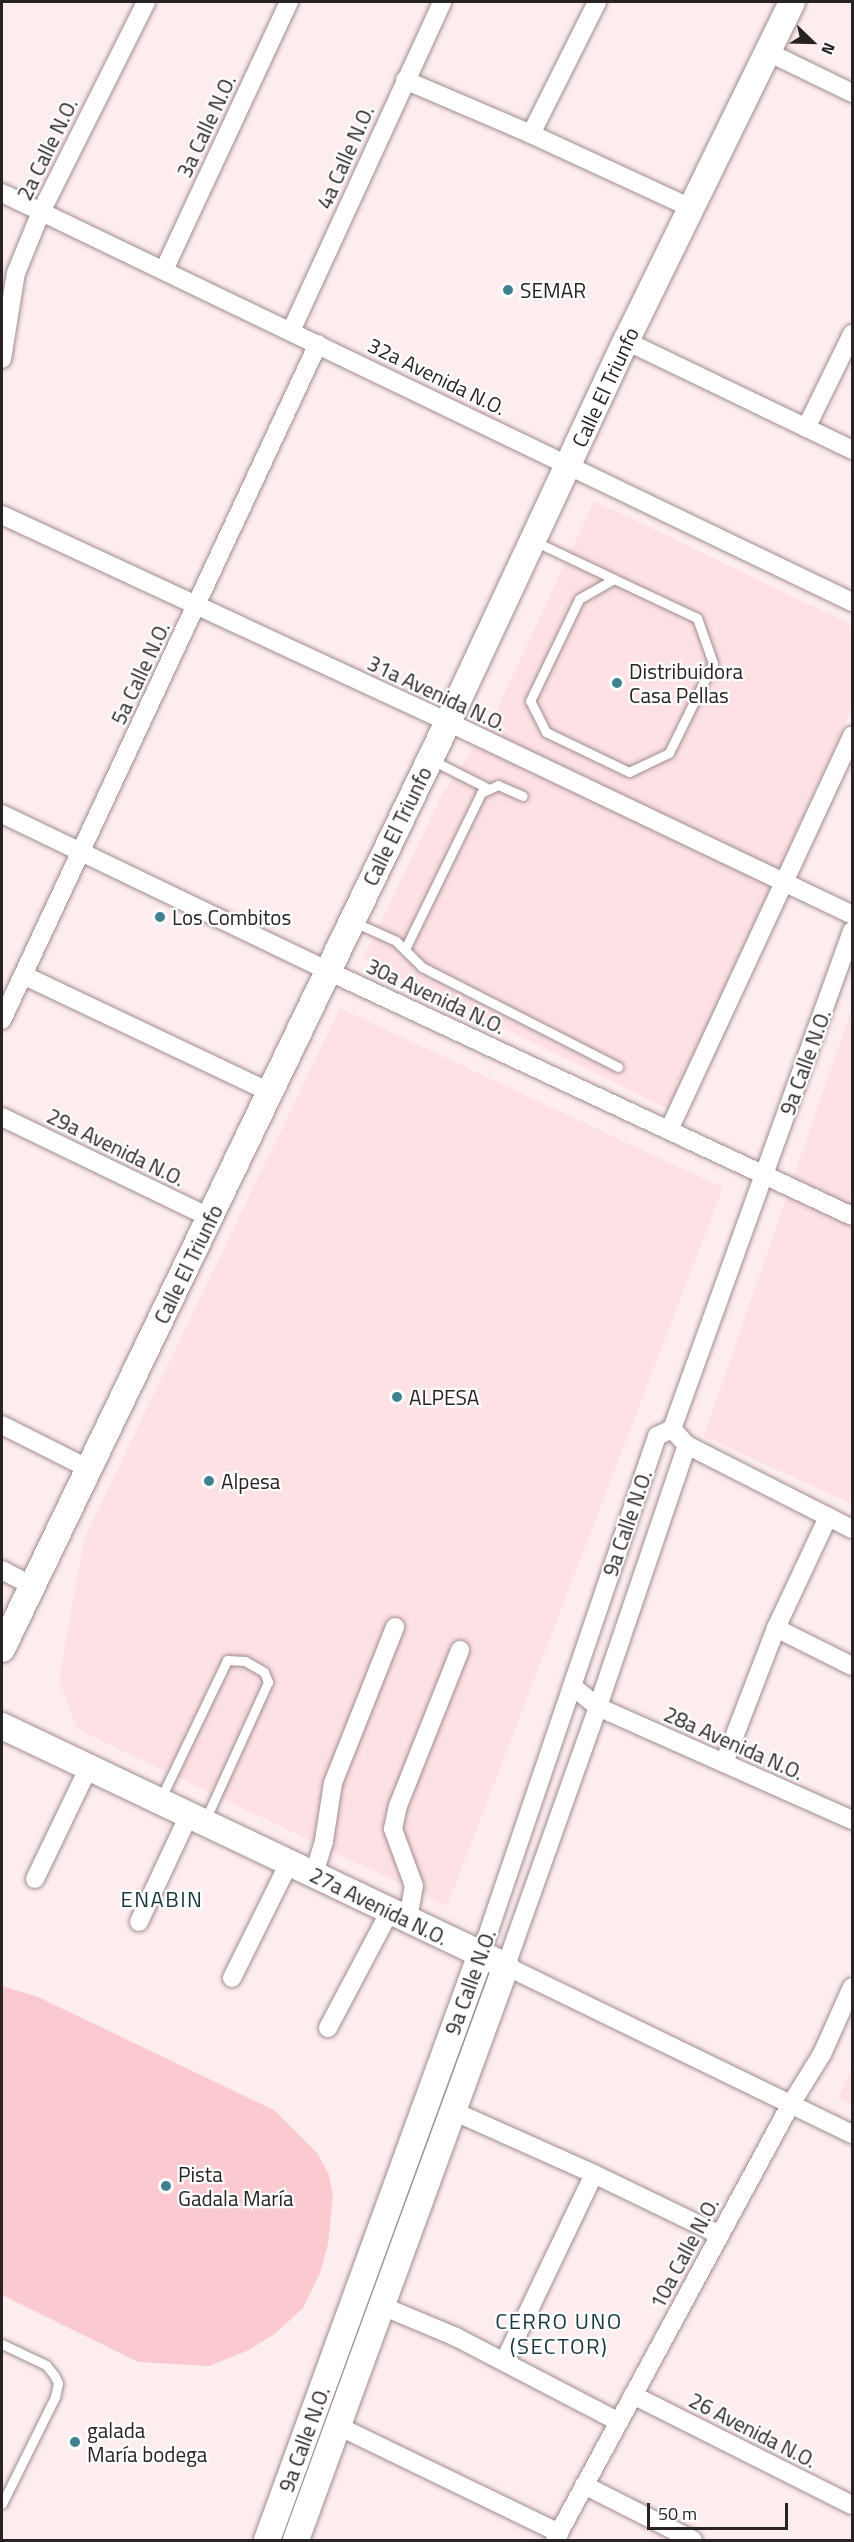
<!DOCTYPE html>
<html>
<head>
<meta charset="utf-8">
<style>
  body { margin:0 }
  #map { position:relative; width:854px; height:2542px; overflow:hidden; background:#fdedef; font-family:"Titillium Web",sans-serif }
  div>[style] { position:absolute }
  .built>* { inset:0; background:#fde1e4 }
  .green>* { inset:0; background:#fbcad0 }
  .roads { filter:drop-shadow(0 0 2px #9f8d8f) drop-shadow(0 0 2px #9f8d8f) }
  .lane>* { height:9px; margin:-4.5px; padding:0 4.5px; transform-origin:4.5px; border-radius:4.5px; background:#fff }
  .street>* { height:18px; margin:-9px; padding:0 9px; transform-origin:9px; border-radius:9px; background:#fff }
  .secondary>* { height:26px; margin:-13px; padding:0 13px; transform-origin:13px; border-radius:13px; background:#fff }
  .dots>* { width:16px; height:16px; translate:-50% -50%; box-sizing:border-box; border:3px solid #fff; border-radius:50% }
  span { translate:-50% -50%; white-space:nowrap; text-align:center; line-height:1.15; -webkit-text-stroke:4.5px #fff; paint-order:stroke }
  .street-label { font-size:21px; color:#292223 }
  .poi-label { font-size:21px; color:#292223 }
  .left { translate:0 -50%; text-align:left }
  .neighbourhood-label { font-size:22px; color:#18383f; letter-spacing:1.5px }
  .frame { position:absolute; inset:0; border:3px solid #292223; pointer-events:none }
  .north { position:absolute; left:782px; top:12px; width:60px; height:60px; -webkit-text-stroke:4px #fff; paint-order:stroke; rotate:113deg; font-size:16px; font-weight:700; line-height:24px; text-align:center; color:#292223 }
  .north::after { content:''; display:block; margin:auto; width:21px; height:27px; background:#292223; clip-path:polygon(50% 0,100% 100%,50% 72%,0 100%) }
  .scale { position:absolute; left:647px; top:2503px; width:141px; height:27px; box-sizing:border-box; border:3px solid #292223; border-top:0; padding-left:8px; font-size:18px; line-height:21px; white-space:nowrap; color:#292223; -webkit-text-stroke:4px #fff; paint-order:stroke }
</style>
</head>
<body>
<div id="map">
  <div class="built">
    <i style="clip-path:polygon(594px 501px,852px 625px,852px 708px,670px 1110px,363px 959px,443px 793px,494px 716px)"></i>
    <i style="clip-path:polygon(340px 1008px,723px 1188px,447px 1906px,77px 1729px,59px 1680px,84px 1539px)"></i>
    <i style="clip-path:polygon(852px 1008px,852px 1504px,704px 1436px)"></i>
    <i style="clip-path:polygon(852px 2068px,852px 2106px,838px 2099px)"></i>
  </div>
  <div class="green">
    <i style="clip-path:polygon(2px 1986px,38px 1997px,274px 2110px,318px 2154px,329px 2175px,333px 2196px,328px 2244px,320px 2273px,303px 2308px,276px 2333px,249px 2350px,209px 2366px,138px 2362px,2px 2295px)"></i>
  </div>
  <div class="roads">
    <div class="lane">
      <i style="left:534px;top:541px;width:89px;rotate:25.4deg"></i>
      <i style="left:614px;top:579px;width:92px;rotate:25.2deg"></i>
      <i style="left:697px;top:618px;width:48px;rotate:70.4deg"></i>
      <i style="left:713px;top:663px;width:100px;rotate:116.1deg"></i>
      <i style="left:669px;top:753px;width:44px;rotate:154.6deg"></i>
      <i style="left:629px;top:772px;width:92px;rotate:-154.3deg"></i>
      <i style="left:546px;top:732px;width:35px;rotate:-117deg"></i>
      <i style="left:530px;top:701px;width:113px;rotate:-64.3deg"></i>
      <i style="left:579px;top:599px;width:40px;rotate:-29.7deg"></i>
      <i style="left:432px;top:760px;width:64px;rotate:27deg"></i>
      <i style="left:354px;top:922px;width:46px;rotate:24.3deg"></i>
      <i style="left:396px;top:941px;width:37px;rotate:45deg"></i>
      <i style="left:422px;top:967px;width:220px;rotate:27deg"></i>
      <i style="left:405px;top:949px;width:174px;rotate:-64deg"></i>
      <i style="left:481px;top:793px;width:19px;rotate:-25deg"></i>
      <i style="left:498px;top:785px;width:27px;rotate:24deg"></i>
      <i style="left:160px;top:1800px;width:155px;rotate:-64.4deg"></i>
      <i style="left:227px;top:1660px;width:18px;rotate:3deg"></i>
      <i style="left:245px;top:1661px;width:22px;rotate:30deg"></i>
      <i style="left:264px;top:1672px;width:11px;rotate:68deg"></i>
      <i style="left:268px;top:1682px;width:152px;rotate:114.5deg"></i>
      <i style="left:2px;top:2344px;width:49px;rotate:25.5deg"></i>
      <i style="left:46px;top:2365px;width:13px;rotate:51deg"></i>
      <i style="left:54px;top:2375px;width:9px;rotate:63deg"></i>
      <i style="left:58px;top:2383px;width:14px;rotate:102deg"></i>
      <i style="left:55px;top:2397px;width:119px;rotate:116.4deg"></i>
    </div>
    <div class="street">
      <i style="left:766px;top:51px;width:96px;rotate:26deg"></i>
      <i style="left:405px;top:80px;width:137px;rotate:23.2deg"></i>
      <i style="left:531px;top:134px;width:176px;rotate:24.8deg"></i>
      <i style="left:531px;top:134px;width:148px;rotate:-63.4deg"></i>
      <i style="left:2px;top:193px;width:943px;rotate:25.7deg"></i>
      <i style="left:164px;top:270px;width:296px;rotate:-65deg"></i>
      <i style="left:291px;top:331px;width:362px;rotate:-65.3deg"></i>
      <i style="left:626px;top:341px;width:251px;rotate:25.7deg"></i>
      <i style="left:2px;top:359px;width:87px;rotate:-80.8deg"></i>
      <i style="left:16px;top:273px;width:66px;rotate:-67.7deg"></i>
      <i style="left:41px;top:212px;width:235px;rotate:-63.4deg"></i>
      <i style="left:806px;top:428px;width:105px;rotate:-63.9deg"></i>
      <i style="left:2px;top:515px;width:492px;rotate:24.9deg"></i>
      <i style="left:448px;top:722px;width:448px;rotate:25.5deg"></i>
      <i style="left:2px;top:814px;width:362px;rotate:25.7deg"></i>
      <i style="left:328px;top:971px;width:578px;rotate:25.06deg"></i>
      <i style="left:852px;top:931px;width:530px;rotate:109.87deg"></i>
      <i style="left:672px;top:1429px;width:22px;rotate:47deg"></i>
      <i style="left:687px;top:1445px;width:277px;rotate:108.8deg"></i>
      <i style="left:598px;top:1707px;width:275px;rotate:109.6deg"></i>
      <i style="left:506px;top:1966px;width:385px;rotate:25.9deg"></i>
      <i style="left:23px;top:975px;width:275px;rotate:25.4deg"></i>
      <i style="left:2px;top:1020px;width:746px;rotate:-64.95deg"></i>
      <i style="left:2px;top:1117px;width:232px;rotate:25.8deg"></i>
      <i style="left:669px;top:1130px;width:435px;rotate:-65.1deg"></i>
      <i style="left:2px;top:1425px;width:97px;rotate:26.8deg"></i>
      <i style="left:687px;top:1445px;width:185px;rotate:27deg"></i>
      <i style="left:2px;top:1570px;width:34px;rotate:28deg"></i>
      <i style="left:776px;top:1628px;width:85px;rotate:26.6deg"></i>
      <i style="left:572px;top:1686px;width:33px;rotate:39deg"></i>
      <i style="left:598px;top:1707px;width:278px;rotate:24deg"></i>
      <i style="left:724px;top:1763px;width:145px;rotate:-68.9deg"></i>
      <i style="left:776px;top:1628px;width:123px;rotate:-64.9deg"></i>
      <i style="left:314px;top:1874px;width:34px;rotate:-73deg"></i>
      <i style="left:324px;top:1841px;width:59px;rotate:-81.2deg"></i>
      <i style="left:333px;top:1783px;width:168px;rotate:-68.3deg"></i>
      <i style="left:35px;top:1879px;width:124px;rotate:-64.3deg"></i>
      <i style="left:408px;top:1919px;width:34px;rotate:-80deg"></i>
      <i style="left:414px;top:1886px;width:61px;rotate:-110.2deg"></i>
      <i style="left:393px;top:1829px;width:24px;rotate:-78deg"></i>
      <i style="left:398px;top:1806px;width:168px;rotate:-68.3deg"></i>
      <i style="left:139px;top:1922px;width:118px;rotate:-65deg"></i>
      <i style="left:481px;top:1954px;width:547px;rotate:-71.23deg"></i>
      <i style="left:657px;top:1436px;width:17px;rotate:-25deg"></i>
      <i style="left:232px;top:1978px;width:128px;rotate:-63.6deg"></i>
      <i style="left:328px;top:2028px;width:132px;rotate:-62.1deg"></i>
      <i style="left:453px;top:2111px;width:154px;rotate:24.1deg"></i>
      <i style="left:594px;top:2174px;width:140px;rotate:25.8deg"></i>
      <i style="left:382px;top:2306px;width:80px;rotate:22.7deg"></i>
      <i style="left:456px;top:2337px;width:184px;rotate:27.5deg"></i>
      <i style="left:504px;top:2362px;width:208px;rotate:-64.4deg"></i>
      <i style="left:633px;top:2395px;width:245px;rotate:26.7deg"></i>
      <i style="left:338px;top:2426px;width:246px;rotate:25.8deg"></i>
      <i style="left:584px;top:2485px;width:122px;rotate:26.8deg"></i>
      <i style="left:555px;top:2540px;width:496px;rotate:-61.6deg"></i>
      <i style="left:791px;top:2104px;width:59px;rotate:-58.2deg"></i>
      <i style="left:822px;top:2054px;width:73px;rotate:-65.9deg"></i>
    </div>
    <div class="secondary">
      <i style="left:2px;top:1649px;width:1029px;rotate:-64.31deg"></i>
      <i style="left:448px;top:722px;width:421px;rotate:-65deg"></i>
      <i style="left:626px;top:341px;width:377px;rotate:-63.9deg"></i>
      <i style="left:2px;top:1726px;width:558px;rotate:25.46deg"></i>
      <i style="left:506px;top:1966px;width:611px;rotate:110.1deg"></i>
      <i style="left:267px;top:2540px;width:624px;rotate:-69.94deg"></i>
    </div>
  </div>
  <div class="dots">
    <i style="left:508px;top:290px;background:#3e8291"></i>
    <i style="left:617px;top:683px;background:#3e8291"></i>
    <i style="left:160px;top:917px;background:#3e8291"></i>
    <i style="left:397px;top:1397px;background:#3e8291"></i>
    <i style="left:209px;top:1481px;background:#3e8291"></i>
    <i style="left:166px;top:2186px;background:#3e8291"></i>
    <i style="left:75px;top:2442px;background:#3e8291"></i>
  </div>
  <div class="street-label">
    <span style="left:206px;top:126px;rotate:-65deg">3a Calle N.O.</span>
    <span style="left:47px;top:149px;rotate:-64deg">2a Calle N.O.</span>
    <span style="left:345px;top:157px;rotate:-66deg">4a Calle N.O.</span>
    <span style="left:437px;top:376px;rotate:26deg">32a Avenida N.O.</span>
    <span style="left:605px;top:387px;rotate:-65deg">Calle El Triunfo</span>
    <span style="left:140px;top:673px;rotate:-65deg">5a Calle N.O.</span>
    <span style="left:437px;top:693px;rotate:25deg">31a Avenida N.O.</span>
    <span style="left:397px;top:826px;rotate:-64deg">Calle El Triunfo</span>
    <span style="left:436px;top:996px;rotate:25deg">30a Avenida N.O.</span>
    <span style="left:805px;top:1062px;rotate:-70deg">9a Calle N.O.</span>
    <span style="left:116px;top:1147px;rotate:26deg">29a Avenida N.O.</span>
    <span style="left:188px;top:1264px;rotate:-64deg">Calle El Triunfo</span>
    <span style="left:627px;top:1523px;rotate:-71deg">9a Calle N.O.</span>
    <span style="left:734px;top:1743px;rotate:24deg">28a Avenida N.O.</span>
    <span style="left:379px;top:1906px;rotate:26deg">27a Avenida N.O.</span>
    <span style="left:470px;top:1982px;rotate:-70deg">9a Calle N.O.</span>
    <span style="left:684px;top:2253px;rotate:-62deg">10a Calle N.O.</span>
    <span style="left:753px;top:2430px;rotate:27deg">26 Avenida N.O.</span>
    <span style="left:304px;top:2439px;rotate:-70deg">9a Calle N.O.</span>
  </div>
  <div class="poi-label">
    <span class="left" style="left:520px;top:290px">SEMAR</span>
    <span class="left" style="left:629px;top:683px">Distribuidora<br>Casa Pellas</span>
    <span class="left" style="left:172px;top:917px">Los Combitos</span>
    <span class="left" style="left:409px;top:1397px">ALPESA</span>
    <span class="left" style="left:221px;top:1481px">Alpesa</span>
    <span class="left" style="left:178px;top:2186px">Pista<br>Gadala María</span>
    <span class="left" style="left:87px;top:2442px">galada<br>María bodega</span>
  </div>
  <div class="neighbourhood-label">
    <span style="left:162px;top:1900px">ENABIN</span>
    <span style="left:559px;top:2334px">CERRO UNO<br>(SECTOR)</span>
  </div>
  <div class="frame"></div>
  <div class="north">N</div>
  <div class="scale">50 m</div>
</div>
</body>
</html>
